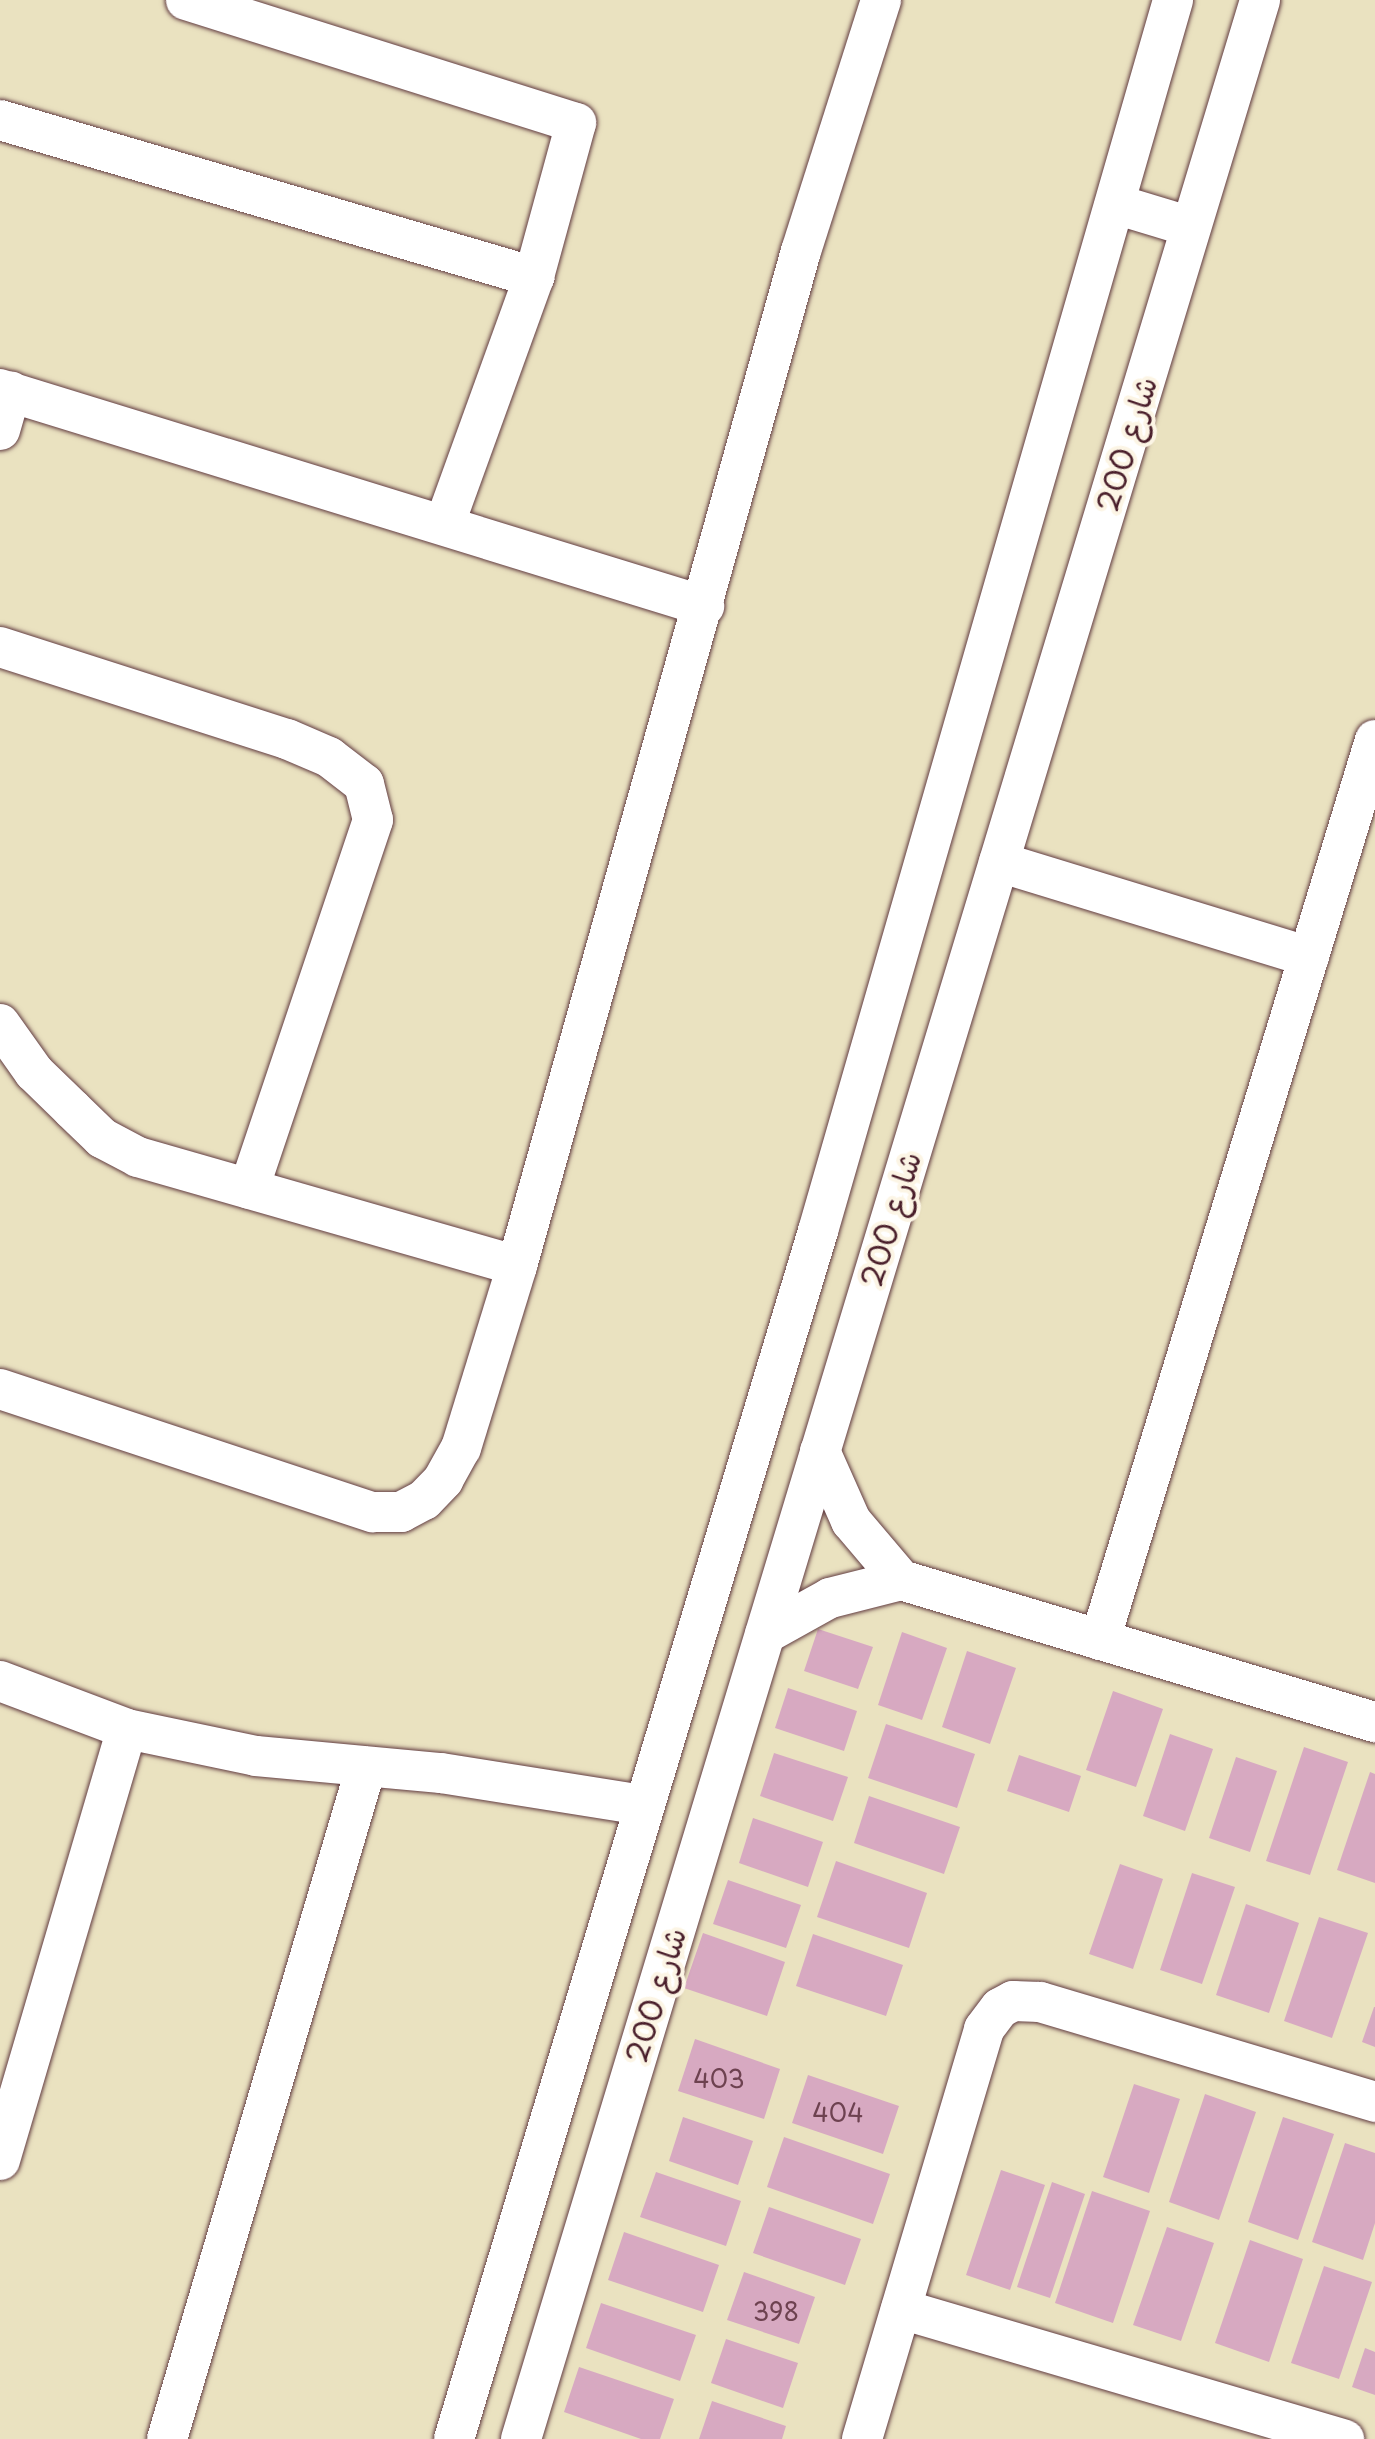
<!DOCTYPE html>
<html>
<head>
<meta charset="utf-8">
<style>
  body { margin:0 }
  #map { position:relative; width:1375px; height:2439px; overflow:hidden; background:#eae2c0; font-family:"Playpen Sans","Playpen Sans Arabic",sans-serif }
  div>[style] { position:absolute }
  .building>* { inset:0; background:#d7a9c1 }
  .roads { filter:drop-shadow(0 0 2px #623c41) drop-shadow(0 0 2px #623c41) }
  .minor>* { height:40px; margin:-20px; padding:0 20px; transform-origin:20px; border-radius:20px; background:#fff }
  span { translate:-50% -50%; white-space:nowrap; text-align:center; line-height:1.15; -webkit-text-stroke:8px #fcf5e5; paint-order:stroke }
  .number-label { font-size:25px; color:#6d4250 }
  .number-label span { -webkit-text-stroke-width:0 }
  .street-label { font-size:30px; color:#4a1f2b }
</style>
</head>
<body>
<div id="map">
  <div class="building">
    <i style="clip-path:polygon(818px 1629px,873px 1647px,858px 1689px,804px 1671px)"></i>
    <i style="clip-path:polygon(902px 1632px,947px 1648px,922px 1720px,878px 1705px)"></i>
    <i style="clip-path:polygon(967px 1651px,1016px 1668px,990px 1744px,942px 1727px)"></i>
    <i style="clip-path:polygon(788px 1688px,857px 1711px,844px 1751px,775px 1728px)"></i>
    <i style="clip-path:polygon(1113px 1691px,1163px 1709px,1136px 1787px,1086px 1770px)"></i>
    <i style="clip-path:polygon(886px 1724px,975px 1754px,957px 1808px,868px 1778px)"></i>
    <i style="clip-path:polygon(1170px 1734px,1213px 1749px,1185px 1831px,1143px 1816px)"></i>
    <i style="clip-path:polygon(1304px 1747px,1348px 1762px,1310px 1875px,1266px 1861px)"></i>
    <i style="clip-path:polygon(774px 1753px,848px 1777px,833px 1821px,760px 1796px)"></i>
    <i style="clip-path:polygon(1019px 1755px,1081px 1776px,1069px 1812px,1007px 1791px)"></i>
    <i style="clip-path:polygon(1236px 1757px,1277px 1771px,1250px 1852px,1209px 1838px)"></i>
    <i style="clip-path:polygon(1370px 1772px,1375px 1774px,1375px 1883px,1337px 1870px)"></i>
    <i style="clip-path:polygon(869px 1796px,960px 1827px,944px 1874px,854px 1843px)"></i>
    <i style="clip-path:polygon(753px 1818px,823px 1842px,808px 1887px,739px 1863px)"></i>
    <i style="clip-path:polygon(836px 1861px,927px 1893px,909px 1948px,817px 1917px)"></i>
    <i style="clip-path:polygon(1120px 1864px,1163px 1879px,1133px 1969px,1089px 1954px)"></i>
    <i style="clip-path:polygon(1192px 1873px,1235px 1887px,1202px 1984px,1160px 1970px)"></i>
    <i style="clip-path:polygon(728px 1880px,801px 1905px,786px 1948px,713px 1924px)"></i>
    <i style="clip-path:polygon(1246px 1904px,1299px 1923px,1269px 2013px,1216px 1995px)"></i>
    <i style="clip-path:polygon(1319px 1917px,1368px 1933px,1332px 2038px,1284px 2021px)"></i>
    <i style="clip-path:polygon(703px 1933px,785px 1962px,767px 2016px,684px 1988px)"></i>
    <i style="clip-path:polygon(813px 1934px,903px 1965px,886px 2016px,796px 1986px)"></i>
    <i style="clip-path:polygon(1374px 2007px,1375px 2007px,1375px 2047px,1362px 2042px)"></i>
    <i style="clip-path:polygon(695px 2039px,780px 2069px,764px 2119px,678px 2091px)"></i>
    <i style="clip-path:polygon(808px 2075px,899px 2106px,883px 2154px,792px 2123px)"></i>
    <i style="clip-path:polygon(1134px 2084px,1180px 2099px,1149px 2193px,1103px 2177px)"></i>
    <i style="clip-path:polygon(1205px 2094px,1256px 2112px,1219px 2220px,1169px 2202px)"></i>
    <i style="clip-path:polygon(683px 2117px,753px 2141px,738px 2185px,669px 2161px)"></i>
    <i style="clip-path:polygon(1283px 2117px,1334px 2134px,1298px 2240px,1248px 2222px)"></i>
    <i style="clip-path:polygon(784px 2137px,890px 2174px,873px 2224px,767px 2187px)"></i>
    <i style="clip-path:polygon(1345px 2143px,1375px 2153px,1375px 2223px,1363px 2260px,1312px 2242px)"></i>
    <i style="clip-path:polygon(1001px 2170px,1045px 2185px,1010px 2290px,966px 2275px)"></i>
    <i style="clip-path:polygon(656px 2172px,741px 2201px,726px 2246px,640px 2217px)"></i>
    <i style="clip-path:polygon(1052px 2182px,1085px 2194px,1050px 2298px,1017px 2287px)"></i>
    <i style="clip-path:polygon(1092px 2191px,1150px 2211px,1113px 2323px,1055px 2303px)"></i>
    <i style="clip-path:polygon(769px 2207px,861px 2239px,845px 2285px,753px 2253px)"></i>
    <i style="clip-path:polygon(1167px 2227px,1214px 2243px,1181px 2341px,1133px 2325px)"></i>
    <i style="clip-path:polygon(624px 2232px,719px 2265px,703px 2312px,608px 2280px)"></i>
    <i style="clip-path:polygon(1250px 2240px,1303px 2259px,1269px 2362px,1215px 2343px)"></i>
    <i style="clip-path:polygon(1324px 2266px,1372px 2282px,1339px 2379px,1291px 2363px)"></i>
    <i style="clip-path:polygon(744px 2272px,815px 2297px,799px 2344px,727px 2320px)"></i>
    <i style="clip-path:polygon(601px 2303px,696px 2335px,680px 2381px,586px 2348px)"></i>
    <i style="clip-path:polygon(726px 2339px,798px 2363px,783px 2408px,711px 2383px)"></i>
    <i style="clip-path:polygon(1365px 2348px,1375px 2352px,1375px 2395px,1352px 2387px)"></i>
    <i style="clip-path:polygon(579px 2367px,674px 2399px,660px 2439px,641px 2439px,564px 2412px)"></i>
    <i style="clip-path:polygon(712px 2401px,786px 2426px,782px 2439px,699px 2439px)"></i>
  </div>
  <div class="roads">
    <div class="minor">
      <i style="left:186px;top:0;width:409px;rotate:17.5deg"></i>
      <i style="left:576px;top:123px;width:160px;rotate:105.3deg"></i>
      <i style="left:534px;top:277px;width:262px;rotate:109.9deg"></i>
      <i style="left:0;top:120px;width:557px;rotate:16.38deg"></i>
      <i style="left:1115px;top:204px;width:79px;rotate:16.8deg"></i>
      <i style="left:0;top:389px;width:737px;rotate:17.13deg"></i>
      <i style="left:0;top:430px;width:40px;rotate:-74deg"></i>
      <i style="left:0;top:647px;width:301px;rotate:17.8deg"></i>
      <i style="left:287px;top:739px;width:46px;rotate:23.2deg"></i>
      <i style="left:329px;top:757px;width:44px;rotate:37.6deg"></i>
      <i style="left:364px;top:784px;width:37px;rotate:76deg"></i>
      <i style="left:373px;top:820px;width:389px;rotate:108.6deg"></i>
      <i style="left:999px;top:862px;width:324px;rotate:17deg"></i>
      <i style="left:0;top:1024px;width:59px;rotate:54.7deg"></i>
      <i style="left:34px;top:1072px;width:53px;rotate:44.2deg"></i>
      <i style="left:72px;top:1109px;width:42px;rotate:44deg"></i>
      <i style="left:102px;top:1138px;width:41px;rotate:27.8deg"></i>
      <i style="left:138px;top:1157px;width:394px;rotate:16deg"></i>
      <i style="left:0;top:1389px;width:393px;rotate:18.3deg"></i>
      <i style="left:373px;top:1512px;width:28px"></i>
      <i style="left:401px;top:1512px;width:26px;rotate:-28deg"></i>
      <i style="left:424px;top:1500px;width:28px;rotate:-46deg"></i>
      <i style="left:443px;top:1480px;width:37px;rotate:-61deg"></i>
      <i style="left:461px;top:1448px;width:190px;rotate:-72.9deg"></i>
      <i style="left:517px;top:1266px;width:1054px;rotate:-74.37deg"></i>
      <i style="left:801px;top:251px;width:263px;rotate:-72.3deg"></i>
      <i style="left:820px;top:1451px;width:77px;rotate:66.1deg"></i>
      <i style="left:851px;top:1521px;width:77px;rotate:49.7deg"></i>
      <i style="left:765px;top:1634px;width:74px;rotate:-29deg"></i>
      <i style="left:830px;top:1598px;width:73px;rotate:-14.2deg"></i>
      <i style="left:901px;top:1580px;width:495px;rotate:16.7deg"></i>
      <i style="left:1100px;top:1640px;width:941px;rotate:-73.01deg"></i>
      <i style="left:0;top:1681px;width:136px;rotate:20.7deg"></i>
      <i style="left:127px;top:1729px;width:132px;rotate:11.8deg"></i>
      <i style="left:256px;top:1756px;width:186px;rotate:5.3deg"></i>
      <i style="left:441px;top:1773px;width:204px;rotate:9deg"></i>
      <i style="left:0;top:2160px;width:449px;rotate:-73.6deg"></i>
      <i style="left:901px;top:2309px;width:462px;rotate:16.4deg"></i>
      <i style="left:167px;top:2439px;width:701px;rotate:-73.5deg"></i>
      <i style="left:454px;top:2439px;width:1262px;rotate:-73.23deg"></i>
      <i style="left:818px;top:1231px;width:1281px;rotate:-73.91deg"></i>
      <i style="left:521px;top:2439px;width:2548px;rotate:-73.14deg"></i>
      <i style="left:862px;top:2439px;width:428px;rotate:-73.4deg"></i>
      <i style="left:984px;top:2029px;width:26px;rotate:-53deg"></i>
      <i style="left:1000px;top:2008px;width:15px;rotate:-28deg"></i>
      <i style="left:1013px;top:2001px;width:27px;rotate:2deg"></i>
      <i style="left:1040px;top:2002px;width:350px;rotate:16.6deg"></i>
    </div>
  </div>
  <div class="number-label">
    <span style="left:719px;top:2078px">403</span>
    <span style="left:838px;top:2112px">404</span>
    <span style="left:776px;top:2311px">398</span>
  </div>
  <div class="street-label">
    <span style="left:1126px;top:444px;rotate:-73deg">شارع 200</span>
    <span style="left:890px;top:1219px;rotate:-73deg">شارع 200</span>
    <span style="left:655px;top:1995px;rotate:-73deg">شارع 200</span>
  </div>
</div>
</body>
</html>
